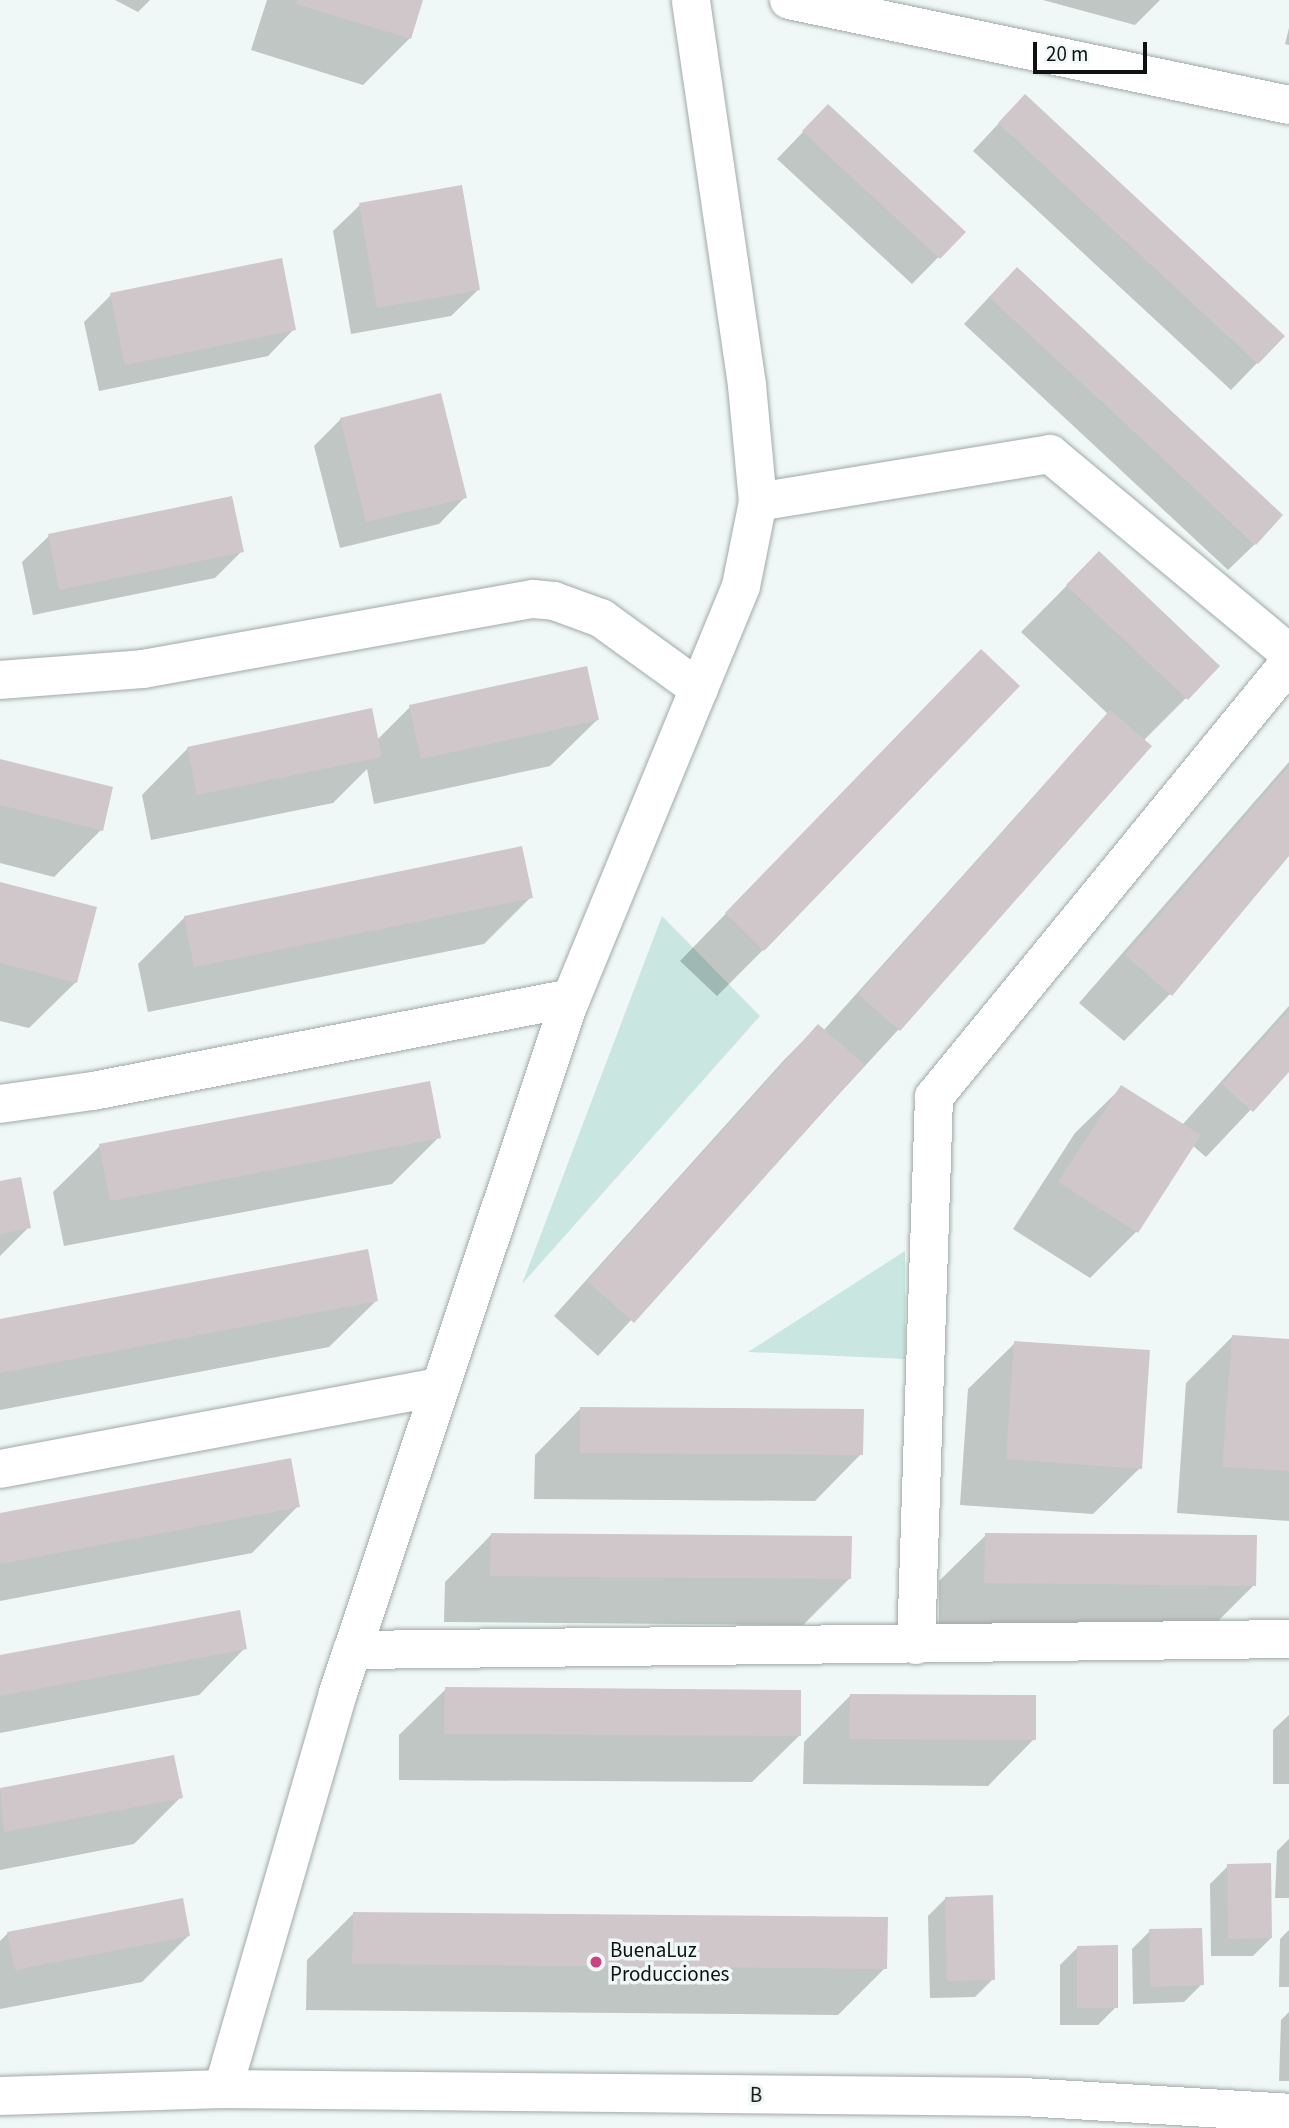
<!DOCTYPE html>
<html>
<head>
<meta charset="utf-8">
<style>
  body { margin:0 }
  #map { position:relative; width:1289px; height:2128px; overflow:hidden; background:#eff8f6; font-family:"Source Sans 3",sans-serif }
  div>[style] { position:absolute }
  .green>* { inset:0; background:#c9e6e1 }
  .shadow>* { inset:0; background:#0003 }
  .building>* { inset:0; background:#d0c7ca }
  .roads { filter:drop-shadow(0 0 2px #a1a9a8) drop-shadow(0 0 2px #a1a9a8) }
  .street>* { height:38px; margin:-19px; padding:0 19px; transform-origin:19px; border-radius:19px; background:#fff }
  .secondary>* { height:38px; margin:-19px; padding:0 19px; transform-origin:19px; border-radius:19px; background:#fff }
  .dots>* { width:19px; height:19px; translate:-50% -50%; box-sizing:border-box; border:4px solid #eff8f6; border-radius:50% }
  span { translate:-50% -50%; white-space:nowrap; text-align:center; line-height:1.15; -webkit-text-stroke:7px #eff8f6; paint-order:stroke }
  .poi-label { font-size:21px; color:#0f1212 }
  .left { translate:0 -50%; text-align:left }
  .street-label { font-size:21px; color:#0f1212 }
  .scale { position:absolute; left:1033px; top:42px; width:114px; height:32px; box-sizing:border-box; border:4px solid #0f1212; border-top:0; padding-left:9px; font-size:21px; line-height:24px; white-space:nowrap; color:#0f1212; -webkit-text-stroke:5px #eff8f6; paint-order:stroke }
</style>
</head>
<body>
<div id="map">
  <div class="green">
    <i style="clip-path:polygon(662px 916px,760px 1016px,522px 1284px)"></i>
    <i style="clip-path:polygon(905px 1251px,905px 1359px,748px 1352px)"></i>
  </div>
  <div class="shadow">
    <i style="clip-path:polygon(115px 0,150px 0,138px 12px)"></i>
    <i style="clip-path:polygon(267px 0,422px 0,410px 38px,363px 85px,251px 50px)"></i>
    <i style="clip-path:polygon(1043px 0,1160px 0,1135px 25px)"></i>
    <i style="clip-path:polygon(1289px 28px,1289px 45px,1285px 44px)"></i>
    <i style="clip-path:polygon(828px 106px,963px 232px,912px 284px,777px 159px)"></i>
    <i style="clip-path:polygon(999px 123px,1283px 336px,1231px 390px,973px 151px)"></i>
    <i style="clip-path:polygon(360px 205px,478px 290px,451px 316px,351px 334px,333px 231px)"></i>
    <i style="clip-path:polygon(111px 295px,294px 329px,268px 356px,99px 391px,84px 322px)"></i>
    <i style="clip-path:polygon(990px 296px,1255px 544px,1228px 570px,964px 324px)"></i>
    <i style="clip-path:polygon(341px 419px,465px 497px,439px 524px,340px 548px,314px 446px)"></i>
    <i style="clip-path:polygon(49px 536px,242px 551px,215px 578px,33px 615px,22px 562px)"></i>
    <i style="clip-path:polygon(1099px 553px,1186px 698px,1143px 741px,899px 1029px,598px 1356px,554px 1316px,784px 1060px,818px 1026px,823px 1031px,1108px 714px,1021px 632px)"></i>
    <i style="clip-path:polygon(935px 697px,763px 950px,717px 996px,680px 961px)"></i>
    <i style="clip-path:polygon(410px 707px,597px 720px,550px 766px,374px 804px,367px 769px,333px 803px,151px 840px,142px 795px,188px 748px,377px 740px)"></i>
    <i style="clip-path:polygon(0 761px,101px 830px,54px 877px,0 863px)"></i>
    <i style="clip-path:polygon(1289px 762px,1289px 854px,1170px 994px,1124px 1041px,1079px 1003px)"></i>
    <i style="clip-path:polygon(0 884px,76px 982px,29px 1028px,0 1021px)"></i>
    <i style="clip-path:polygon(531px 897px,484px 944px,148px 1012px,138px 964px,185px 917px)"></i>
    <i style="clip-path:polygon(1289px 1006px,1289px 1069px,1206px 1157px,1192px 1145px,1137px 1231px,1090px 1278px,1013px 1229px,1075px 1133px,1122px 1087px,1182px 1125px)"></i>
    <i style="clip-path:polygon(439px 1137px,392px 1184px,64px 1246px,53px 1192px,100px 1146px)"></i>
    <i style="clip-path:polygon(0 1182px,29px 1227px,0 1256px)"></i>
    <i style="clip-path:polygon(376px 1301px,329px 1347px,0 1410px,0 1320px)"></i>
    <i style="clip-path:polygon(1232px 1337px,1289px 1340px,1289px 1521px,1177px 1513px,1186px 1383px)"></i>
    <i style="clip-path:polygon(1015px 1343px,1140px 1468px,1093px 1514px,960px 1505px,968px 1389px)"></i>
    <i style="clip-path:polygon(581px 1408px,861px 1454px,815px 1501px,534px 1499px,535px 1455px)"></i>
    <i style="clip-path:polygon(298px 1506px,252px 1553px,0 1601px,0 1515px)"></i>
    <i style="clip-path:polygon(491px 1535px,849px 1579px,803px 1625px,444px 1622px,445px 1582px)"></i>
    <i style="clip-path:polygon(986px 1535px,1254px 1585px,1207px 1632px,939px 1629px,939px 1581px)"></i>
    <i style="clip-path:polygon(245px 1648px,199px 1695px,0 1733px,0 1657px)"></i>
    <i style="clip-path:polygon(446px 1689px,799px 1736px,752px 1782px,399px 1780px,399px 1735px)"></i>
    <i style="clip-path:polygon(850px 1696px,1034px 1739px,988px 1786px,803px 1784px,804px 1742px)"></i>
    <i style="clip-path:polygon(1289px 1715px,1289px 1784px,1273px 1784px,1273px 1730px)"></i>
    <i style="clip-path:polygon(173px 1757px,181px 1797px,134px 1844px,0 1870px,0 1790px)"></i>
    <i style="clip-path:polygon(1289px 1839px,1289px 1898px,1275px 1898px,1277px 1851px)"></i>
    <i style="clip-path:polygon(1228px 1866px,1271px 1938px,1253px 1956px,1211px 1956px,1210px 1884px)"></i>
    <i style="clip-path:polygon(946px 1898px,993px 1979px,975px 1997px,930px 1998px,928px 1916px)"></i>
    <i style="clip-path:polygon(354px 1913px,885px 1968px,838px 2015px,306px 2010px,307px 1960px)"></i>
    <i style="clip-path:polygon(1289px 1930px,1289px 1987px,1279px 1987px,1280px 1939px)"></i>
    <i style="clip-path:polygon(1150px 1931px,1202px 1984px,1184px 2002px,1133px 2004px,1132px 1949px)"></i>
    <i style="clip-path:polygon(8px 1933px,188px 1936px,142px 1982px,0 2009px,0 1941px)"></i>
    <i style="clip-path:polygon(1078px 1947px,1116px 2007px,1098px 2025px,1060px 2025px,1060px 1965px)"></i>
    <i style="clip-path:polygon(1289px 2012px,1289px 2081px,1279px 2081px,1281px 2020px)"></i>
  </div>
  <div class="building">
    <i style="clip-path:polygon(298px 0,423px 0,411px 39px,296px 4px)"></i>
    <i style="clip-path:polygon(1025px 94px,1285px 336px,1258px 364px,998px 123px)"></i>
    <i style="clip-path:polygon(828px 104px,966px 232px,940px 259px,802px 131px)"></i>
    <i style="clip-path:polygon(462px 185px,480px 290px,377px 308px,359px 203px)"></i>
    <i style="clip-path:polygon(282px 258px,296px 330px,125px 365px,110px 293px)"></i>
    <i style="clip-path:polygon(1017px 267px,1283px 515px,1256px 545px,989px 297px)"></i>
    <i style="clip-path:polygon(441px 393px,467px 498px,366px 522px,340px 418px)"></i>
    <i style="clip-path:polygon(232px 496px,244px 552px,59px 590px,48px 534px)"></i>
    <i style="clip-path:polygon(1099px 551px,1220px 666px,1188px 700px,1066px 585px)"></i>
    <i style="clip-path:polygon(981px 649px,1020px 686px,764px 951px,725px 913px)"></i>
    <i style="clip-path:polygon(587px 666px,599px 720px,421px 759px,409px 705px)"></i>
    <i style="clip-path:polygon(372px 708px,382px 757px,197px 795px,187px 747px)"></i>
    <i style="clip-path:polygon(1110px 710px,1152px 746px,900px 1031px,858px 994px)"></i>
    <i style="clip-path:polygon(0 759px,113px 787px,103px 831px,0 805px)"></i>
    <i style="clip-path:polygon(1289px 766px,1289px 856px,1172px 996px,1125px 955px)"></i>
    <i style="clip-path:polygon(522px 846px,533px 898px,194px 967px,184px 916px)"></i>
    <i style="clip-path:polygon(0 882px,97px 907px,77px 983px,0 963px)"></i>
    <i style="clip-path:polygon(1289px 1010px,1289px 1072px,1253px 1112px,1222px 1084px)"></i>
    <i style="clip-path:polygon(818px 1024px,865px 1065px,634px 1323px,587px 1281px)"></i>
    <i style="clip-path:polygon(430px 1081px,441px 1138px,110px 1201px,99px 1144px)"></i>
    <i style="clip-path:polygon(1121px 1085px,1201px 1135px,1138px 1233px,1058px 1182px)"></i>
    <i style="clip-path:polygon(21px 1177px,31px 1228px,0 1234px,0 1181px)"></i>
    <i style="clip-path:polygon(368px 1249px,378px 1301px,0 1373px,0 1319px)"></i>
    <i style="clip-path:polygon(1232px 1335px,1289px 1339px,1289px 1471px,1222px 1467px)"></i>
    <i style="clip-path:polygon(1014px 1341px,1150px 1350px,1142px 1469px,1006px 1459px)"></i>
    <i style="clip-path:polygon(580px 1407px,864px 1409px,863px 1455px,580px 1453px)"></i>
    <i style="clip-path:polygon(291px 1458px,300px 1507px,0 1564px,0 1513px)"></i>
    <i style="clip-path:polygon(491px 1533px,852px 1536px,851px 1579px,490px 1576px)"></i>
    <i style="clip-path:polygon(985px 1533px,1257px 1535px,1256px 1586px,984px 1583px)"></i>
    <i style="clip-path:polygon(240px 1610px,247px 1649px,0 1696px,0 1655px)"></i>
    <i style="clip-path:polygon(445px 1687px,801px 1690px,801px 1736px,444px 1734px)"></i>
    <i style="clip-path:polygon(850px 1694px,1036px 1695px,1036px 1740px,849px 1739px)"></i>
    <i style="clip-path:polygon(174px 1755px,183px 1798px,4px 1832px,0 1788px)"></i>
    <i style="clip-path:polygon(1271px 1863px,1272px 1938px,1228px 1939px,1227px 1864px)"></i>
    <i style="clip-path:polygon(993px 1895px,995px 1980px,947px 1981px,945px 1897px)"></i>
    <i style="clip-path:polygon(183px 1898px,190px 1936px,15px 1970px,7px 1932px)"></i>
    <i style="clip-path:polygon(353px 1912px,888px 1917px,887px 1969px,352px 1964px)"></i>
    <i style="clip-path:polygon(1202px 1928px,1204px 1985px,1150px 1987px,1149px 1929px)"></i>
    <i style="clip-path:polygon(1118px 1945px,1118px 2008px,1077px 2008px,1077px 1946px)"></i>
  </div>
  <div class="roads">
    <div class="street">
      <i style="left:789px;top:0;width:511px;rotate:11.86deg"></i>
      <i style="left:758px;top:502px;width:296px;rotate:-9.3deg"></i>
      <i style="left:1050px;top:454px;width:311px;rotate:39.8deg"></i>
      <i style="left:0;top:680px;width:143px;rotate:-4.4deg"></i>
      <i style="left:143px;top:669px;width:396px;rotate:-10.2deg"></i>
      <i style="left:533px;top:599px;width:21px;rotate:5deg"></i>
      <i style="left:554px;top:601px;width:50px;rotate:19.9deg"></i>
      <i style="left:601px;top:618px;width:121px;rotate:35.9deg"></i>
      <i style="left:0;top:1104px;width:94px;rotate:-8deg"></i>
      <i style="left:93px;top:1091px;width:487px;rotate:-11deg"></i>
      <i style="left:0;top:1469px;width:448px;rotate:-10.6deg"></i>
      <i style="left:916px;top:1645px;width:548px;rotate:-88.12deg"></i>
      <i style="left:934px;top:1097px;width:561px;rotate:-50.72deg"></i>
      <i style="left:352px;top:1650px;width:937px;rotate:-0.67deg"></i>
      <i style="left:223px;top:2089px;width:800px;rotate:0.57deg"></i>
      <i style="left:1023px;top:2097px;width:266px;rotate:3.4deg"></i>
    </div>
    <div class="secondary">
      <i style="left:0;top:2096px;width:223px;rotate:-1.8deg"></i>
      <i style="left:223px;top:2089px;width:412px;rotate:-73.8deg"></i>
      <i style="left:338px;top:1693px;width:724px;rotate:-71.49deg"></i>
      <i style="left:568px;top:1006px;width:454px;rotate:-67.6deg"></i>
      <i style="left:741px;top:586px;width:86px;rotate:-78.6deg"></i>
      <i style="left:758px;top:502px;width:118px;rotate:-95.4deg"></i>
      <i style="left:747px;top:385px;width:389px;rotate:-98.3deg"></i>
    </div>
  </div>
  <div class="dots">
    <i style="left:596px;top:1962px;background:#ca427f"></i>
  </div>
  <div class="poi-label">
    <span class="left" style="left:610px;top:1962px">BuenaLuz<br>Producciones</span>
  </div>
  <div class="street-label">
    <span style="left:756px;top:2095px;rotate:1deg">B</span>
  </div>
  <div class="scale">20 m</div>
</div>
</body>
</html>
